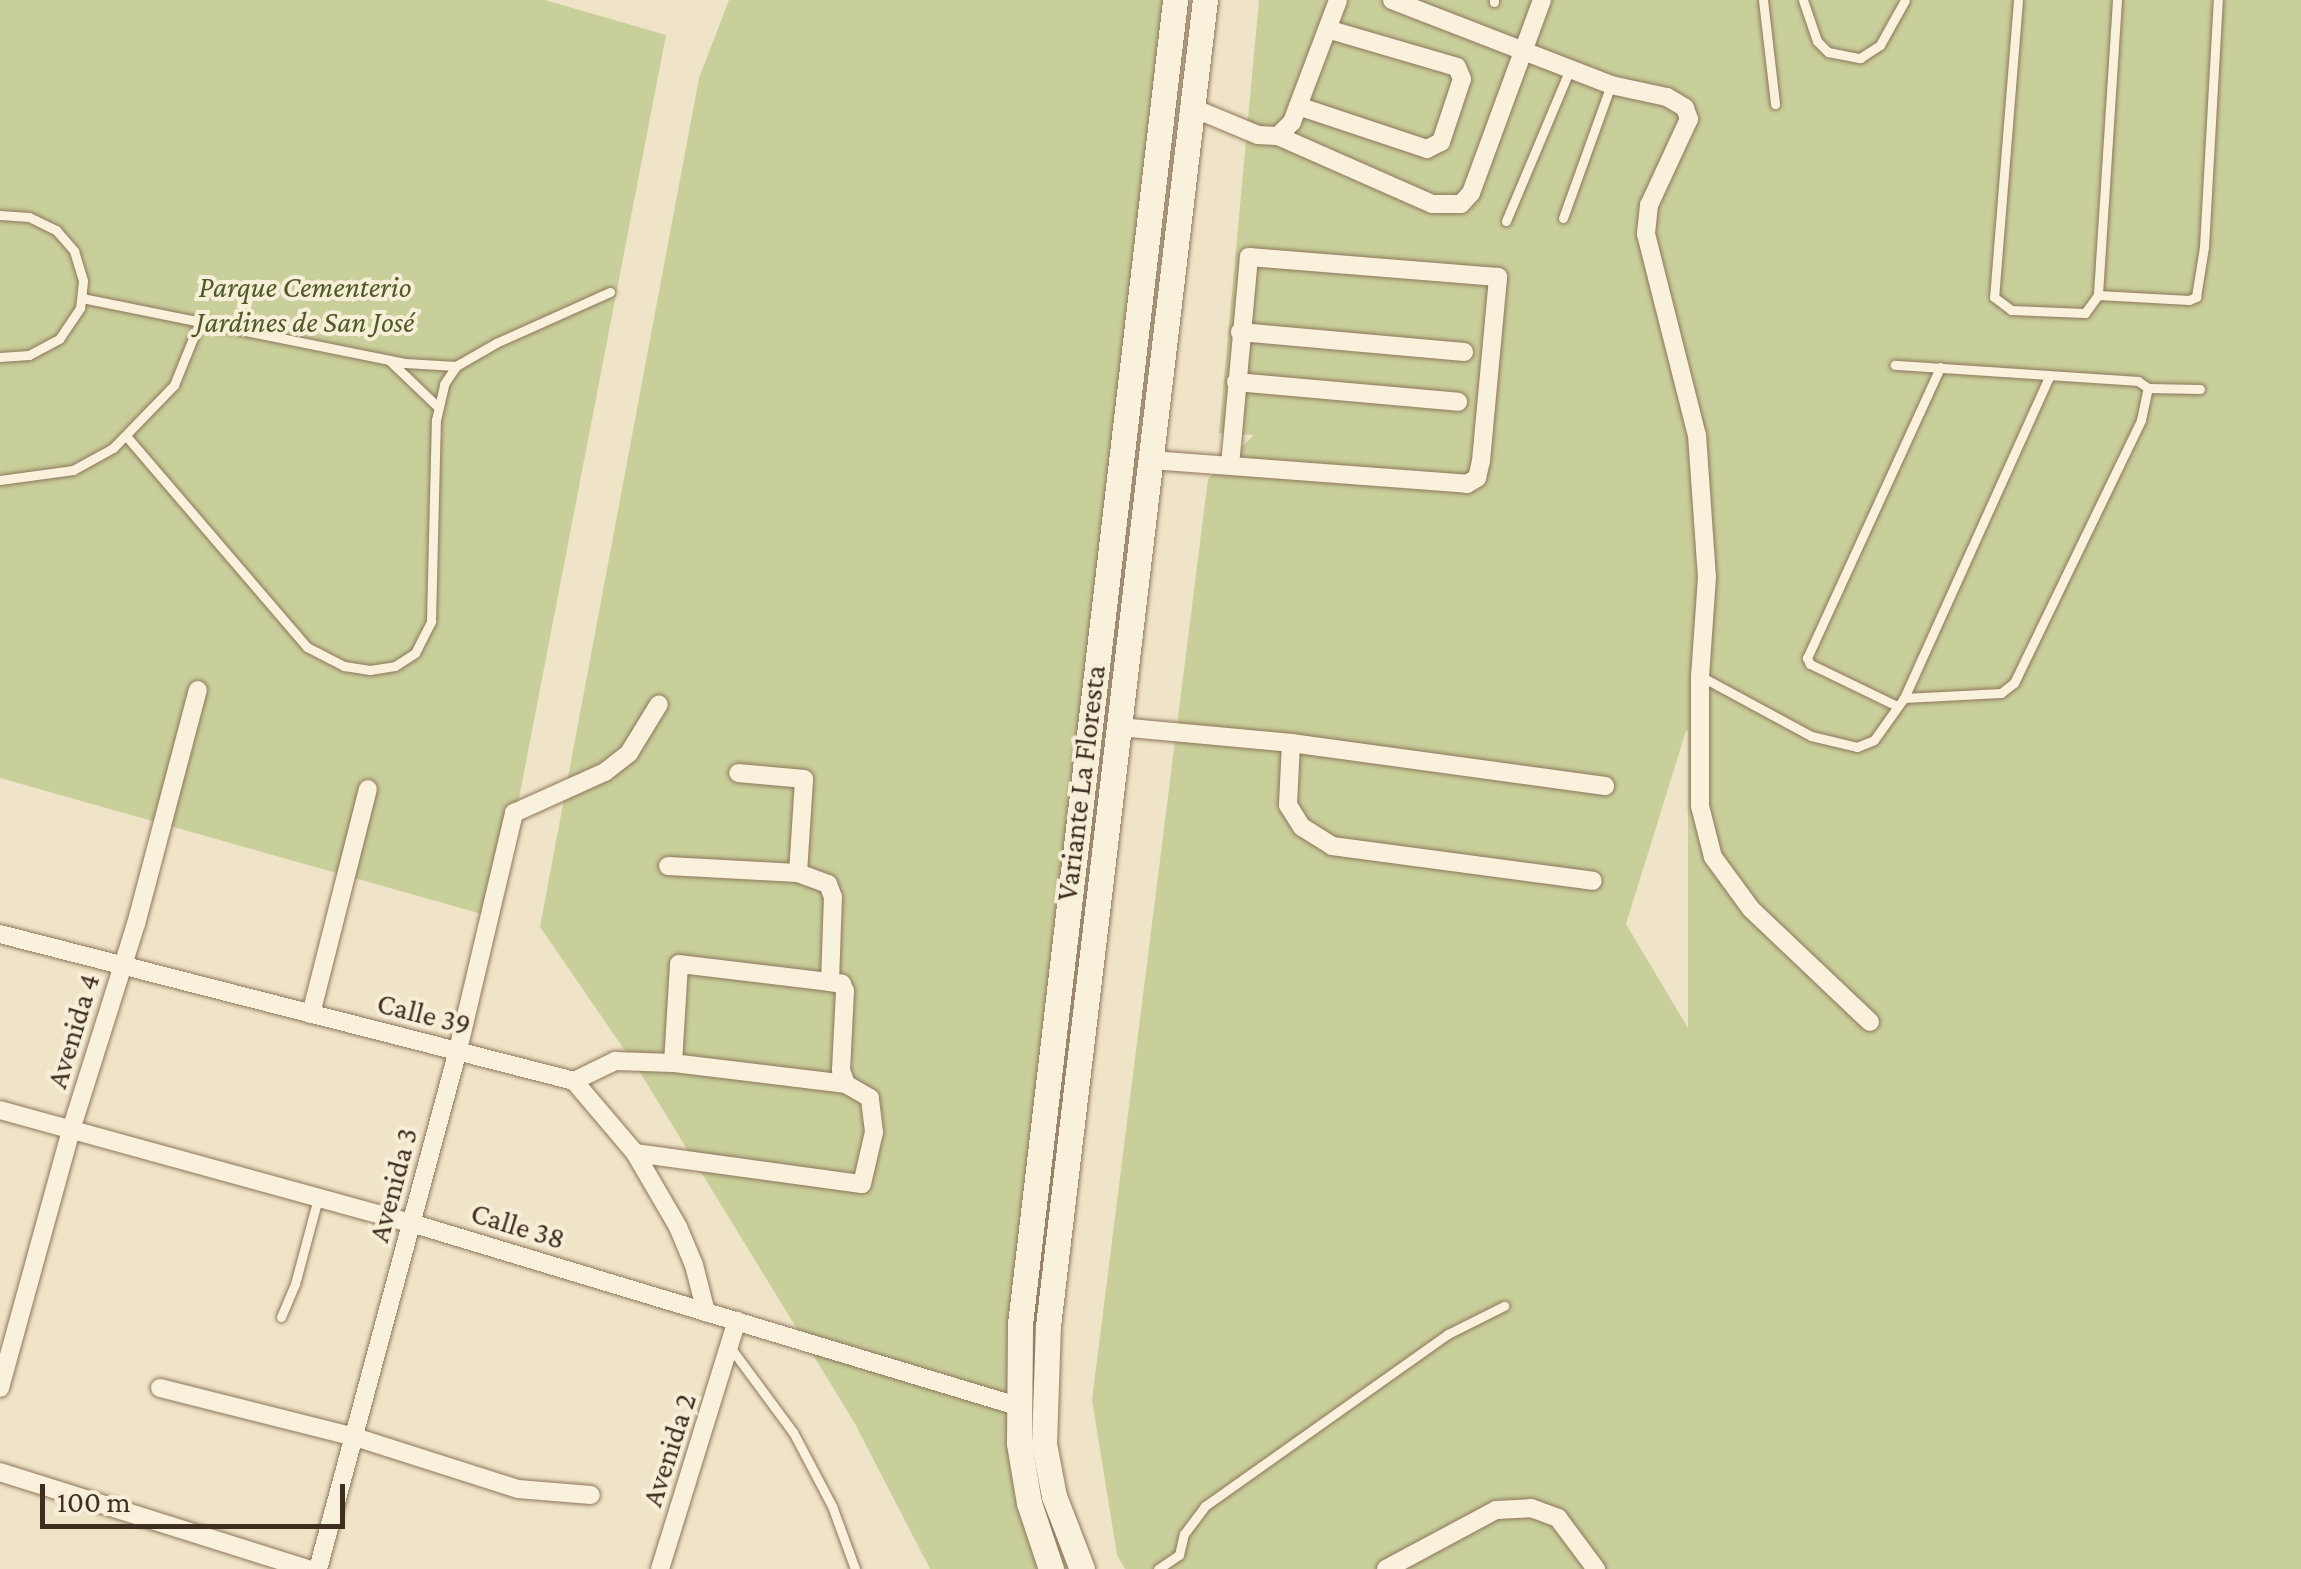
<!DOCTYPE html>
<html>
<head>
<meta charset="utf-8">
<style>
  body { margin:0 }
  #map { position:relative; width:2301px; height:1569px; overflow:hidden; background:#f0e4c8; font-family:"Crimson Pro",serif }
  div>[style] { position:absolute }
  .green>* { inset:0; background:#c9cf9b }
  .roads { filter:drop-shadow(0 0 2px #8d765c) drop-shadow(0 0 2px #8d765c) }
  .service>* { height:9px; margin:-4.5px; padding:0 4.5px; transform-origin:4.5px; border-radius:4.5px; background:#faf1dc }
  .minor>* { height:18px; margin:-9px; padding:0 9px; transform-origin:9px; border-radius:9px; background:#faf1dc }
  .secondary>* { height:25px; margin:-12.5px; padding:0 12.5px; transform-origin:12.5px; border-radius:12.5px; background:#faf1dc }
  span { translate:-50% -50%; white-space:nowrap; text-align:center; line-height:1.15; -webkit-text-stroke:8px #f7eed8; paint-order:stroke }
  .park-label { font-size:30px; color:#4d5a26; font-style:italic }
  .street-label { font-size:30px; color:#3d2e20 }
  .scale { position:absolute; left:40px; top:1484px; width:305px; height:45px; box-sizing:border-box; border:5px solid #3d2e20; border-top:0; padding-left:12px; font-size:30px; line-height:35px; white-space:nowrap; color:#3d2e20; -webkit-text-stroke:8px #f7eed8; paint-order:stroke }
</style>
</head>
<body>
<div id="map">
  <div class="green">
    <i style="clip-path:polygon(0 0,545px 0,666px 35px,496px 918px,0 778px)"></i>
    <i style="clip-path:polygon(729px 0,1166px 0,1013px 1393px,1041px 1569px,930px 1569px,854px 1422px,641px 1074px,540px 927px,699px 78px)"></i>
    <i style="clip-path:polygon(evenodd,1259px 0,2301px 0,2301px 1569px,1125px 1569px,1117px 1555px,1092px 1400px,1208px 479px,1254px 435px,1219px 433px,1259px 0,1686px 731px,1688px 731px,1688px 1028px,1626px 924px,1686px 731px)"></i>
  </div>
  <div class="roads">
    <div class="service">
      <i style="left:1763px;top:0;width:105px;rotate:83.4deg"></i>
      <i style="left:1803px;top:0;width:43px;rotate:71.1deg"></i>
      <i style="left:1817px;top:41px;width:16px;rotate:45deg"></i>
      <i style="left:1828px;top:52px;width:33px;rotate:11deg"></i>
      <i style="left:1860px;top:58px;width:24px;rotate:-33deg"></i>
      <i style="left:1880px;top:45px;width:51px;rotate:-60.9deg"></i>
      <i style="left:2018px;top:0;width:298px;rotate:94.6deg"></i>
      <i style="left:1994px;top:297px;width:21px;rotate:37deg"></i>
      <i style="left:2011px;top:310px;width:74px;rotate:2.3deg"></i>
      <i style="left:2085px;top:313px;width:22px;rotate:-54deg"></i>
      <i style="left:2117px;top:0;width:296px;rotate:93.7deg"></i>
      <i style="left:2098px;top:295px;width:91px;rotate:3.1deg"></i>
      <i style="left:2189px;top:300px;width:8px;rotate:-23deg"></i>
      <i style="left:2196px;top:297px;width:51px;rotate:-80.9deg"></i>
      <i style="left:2204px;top:247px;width:247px;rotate:-86.8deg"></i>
      <i style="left:1494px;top:2px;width:2px;rotate:-90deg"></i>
      <i style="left:0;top:215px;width:29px;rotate:4deg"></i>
      <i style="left:29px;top:217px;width:30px;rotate:26deg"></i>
      <i style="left:56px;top:230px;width:28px;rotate:49deg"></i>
      <i style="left:74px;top:251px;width:31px;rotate:73deg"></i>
      <i style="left:83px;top:281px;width:27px;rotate:96deg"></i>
      <i style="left:80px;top:308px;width:37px;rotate:124deg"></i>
      <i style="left:59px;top:339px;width:34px;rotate:152deg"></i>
      <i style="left:29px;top:355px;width:29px;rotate:176deg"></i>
      <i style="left:1563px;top:218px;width:141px;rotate:-70.2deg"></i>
      <i style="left:1506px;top:221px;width:165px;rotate:-67.2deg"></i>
      <i style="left:82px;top:298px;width:329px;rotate:11.4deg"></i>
      <i style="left:405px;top:363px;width:51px;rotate:3.4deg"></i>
      <i style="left:389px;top:360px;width:66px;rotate:43.8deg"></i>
      <i style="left:2148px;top:388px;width:52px;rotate:1.1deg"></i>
      <i style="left:127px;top:437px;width:277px;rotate:49.4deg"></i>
      <i style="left:307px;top:647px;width:42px;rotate:27.2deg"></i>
      <i style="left:344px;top:666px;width:26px;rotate:9deg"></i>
      <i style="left:370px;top:670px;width:25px;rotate:-9deg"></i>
      <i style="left:395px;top:666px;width:24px;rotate:-33deg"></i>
      <i style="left:415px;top:653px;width:36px;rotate:-63deg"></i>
      <i style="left:431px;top:621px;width:201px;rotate:-88.6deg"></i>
      <i style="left:436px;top:420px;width:37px;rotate:-77deg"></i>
      <i style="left:444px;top:384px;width:22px;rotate:-56deg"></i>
      <i style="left:456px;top:366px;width:46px;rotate:-29.9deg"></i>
      <i style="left:496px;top:343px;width:125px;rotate:-24.1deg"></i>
      <i style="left:0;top:480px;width:74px;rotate:-7.8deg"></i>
      <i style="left:73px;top:470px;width:46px;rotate:-28.8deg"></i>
      <i style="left:113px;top:448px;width:88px;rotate:-45.9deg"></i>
      <i style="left:174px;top:385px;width:69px;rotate:-67.9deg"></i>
      <i style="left:1702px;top:677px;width:124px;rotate:28.4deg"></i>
      <i style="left:1811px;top:736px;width:47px;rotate:13.4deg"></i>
      <i style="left:1857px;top:747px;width:18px;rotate:-22deg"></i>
      <i style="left:1874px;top:740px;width:52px;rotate:-54.5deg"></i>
      <i style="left:1904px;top:698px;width:97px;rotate:-3deg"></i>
      <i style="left:2001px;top:693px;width:16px;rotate:-38deg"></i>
      <i style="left:2014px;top:683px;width:292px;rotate:-64.2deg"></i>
      <i style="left:2141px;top:420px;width:33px;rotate:-78deg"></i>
      <i style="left:2148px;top:388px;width:12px;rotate:-145deg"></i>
      <i style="left:2138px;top:381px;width:244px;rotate:-176.2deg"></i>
      <i style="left:1904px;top:698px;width:352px;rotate:-65.7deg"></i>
      <i style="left:1897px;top:706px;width:97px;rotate:-154.2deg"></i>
      <i style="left:1810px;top:664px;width:7px;rotate:-117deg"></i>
      <i style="left:1807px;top:658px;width:320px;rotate:-65.4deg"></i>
      <i style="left:281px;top:1317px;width:36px;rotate:-67deg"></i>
      <i style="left:295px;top:1284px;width:89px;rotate:-75deg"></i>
      <i style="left:730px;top:1347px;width:106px;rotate:53.5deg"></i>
      <i style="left:793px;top:1432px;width:84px;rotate:62.2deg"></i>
      <i style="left:832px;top:1506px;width:67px;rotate:69.9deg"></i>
      <i style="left:1158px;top:1569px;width:25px;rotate:-34deg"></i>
      <i style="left:1179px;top:1555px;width:22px;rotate:-77deg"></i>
      <i style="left:1184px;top:1534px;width:35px;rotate:-53deg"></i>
      <i style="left:1205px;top:1506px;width:298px;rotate:-35.3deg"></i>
      <i style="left:1448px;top:1334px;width:63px;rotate:-26.6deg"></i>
    </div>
    <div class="minor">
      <i style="left:1392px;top:0;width:235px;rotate:21.2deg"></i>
      <i style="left:1611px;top:85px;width:57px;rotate:12.1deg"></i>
      <i style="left:1667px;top:97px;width:21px;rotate:31deg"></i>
      <i style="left:1685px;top:108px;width:12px;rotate:70deg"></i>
      <i style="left:1689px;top:119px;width:95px;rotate:114.9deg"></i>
      <i style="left:1649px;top:205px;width:29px;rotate:96deg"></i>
      <i style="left:1646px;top:234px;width:207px;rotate:75.8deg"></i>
      <i style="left:1697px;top:435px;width:142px;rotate:86deg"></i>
      <i style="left:1707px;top:577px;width:99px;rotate:94deg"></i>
      <i style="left:1700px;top:676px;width:130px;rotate:90deg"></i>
      <i style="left:1700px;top:806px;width:53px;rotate:75.7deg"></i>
      <i style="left:1713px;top:857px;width:64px;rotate:53.8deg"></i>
      <i style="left:1751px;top:909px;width:164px;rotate:43.5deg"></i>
      <i style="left:1298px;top:106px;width:136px;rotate:18.4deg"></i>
      <i style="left:1427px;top:149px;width:16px;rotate:-27deg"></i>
      <i style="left:1441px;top:142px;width:66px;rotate:-71.6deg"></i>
      <i style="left:1462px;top:79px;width:13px;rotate:-113deg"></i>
      <i style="left:1457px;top:67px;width:135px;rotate:-163.7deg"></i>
      <i style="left:1193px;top:108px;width:70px;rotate:22.6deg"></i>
      <i style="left:1258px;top:135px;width:20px;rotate:3deg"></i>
      <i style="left:1278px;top:136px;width:168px;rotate:23.8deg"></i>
      <i style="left:1432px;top:204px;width:29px"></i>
      <i style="left:1461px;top:204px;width:15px;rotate:-48deg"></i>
      <i style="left:1471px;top:193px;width:206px;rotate:-69.8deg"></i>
      <i style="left:1278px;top:136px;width:20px;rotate:-45deg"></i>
      <i style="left:1292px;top:122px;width:130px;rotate:-69.3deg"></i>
      <i style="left:1240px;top:332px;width:225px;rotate:5.1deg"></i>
      <i style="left:1236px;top:382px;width:223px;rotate:5.1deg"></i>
      <i style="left:1151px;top:460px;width:317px;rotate:4.3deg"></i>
      <i style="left:1467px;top:484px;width:12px;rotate:-31deg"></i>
      <i style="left:1477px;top:478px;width:17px;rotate:-77deg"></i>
      <i style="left:1481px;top:461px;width:185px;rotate:-84.7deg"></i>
      <i style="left:1498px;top:277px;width:250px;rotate:-175.4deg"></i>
      <i style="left:1249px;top:257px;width:208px;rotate:95.2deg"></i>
      <i style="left:1120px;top:727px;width:172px;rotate:5.3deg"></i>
      <i style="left:1291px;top:743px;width:317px;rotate:7.8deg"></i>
      <i style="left:1291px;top:743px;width:62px;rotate:92.8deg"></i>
      <i style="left:1288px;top:805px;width:26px;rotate:58deg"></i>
      <i style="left:1302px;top:827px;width:36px;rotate:32deg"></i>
      <i style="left:1332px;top:846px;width:263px;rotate:7.6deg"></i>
      <i style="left:668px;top:866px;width:130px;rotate:3.1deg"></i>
      <i style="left:0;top:934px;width:593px;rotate:14.36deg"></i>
      <i style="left:574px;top:1081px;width:94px;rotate:49.7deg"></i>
      <i style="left:635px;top:1153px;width:86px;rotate:59.8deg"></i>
      <i style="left:678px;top:1227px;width:41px;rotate:67.2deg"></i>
      <i style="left:694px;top:1265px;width:49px;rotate:75.7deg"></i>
      <i style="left:311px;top:1014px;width:232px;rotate:-75.8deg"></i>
      <i style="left:673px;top:1063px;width:99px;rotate:-86.5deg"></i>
      <i style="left:679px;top:964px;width:152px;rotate:6.8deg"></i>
      <i style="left:574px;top:1081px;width:46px;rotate:-26deg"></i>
      <i style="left:615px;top:1061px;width:58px;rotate:2deg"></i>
      <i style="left:673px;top:1063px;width:174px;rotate:6.9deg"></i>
      <i style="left:0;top:1110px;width:426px;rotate:15.4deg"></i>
      <i style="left:411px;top:1223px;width:633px;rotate:16.8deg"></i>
      <i style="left:635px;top:1153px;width:229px;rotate:7.8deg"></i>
      <i style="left:862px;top:1184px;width:53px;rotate:-77deg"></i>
      <i style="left:874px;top:1132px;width:34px;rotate:-97deg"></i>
      <i style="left:870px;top:1098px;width:28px;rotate:-150deg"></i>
      <i style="left:846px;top:1084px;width:15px;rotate:-110deg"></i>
      <i style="left:841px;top:1070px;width:79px;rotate:-87.1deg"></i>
      <i style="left:845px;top:991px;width:8px;rotate:-113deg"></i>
      <i style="left:842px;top:984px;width:12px;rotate:-171deg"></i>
      <i style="left:830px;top:982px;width:85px;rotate:-88deg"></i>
      <i style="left:833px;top:897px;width:14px;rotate:-111deg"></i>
      <i style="left:828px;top:884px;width:32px;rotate:-160deg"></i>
      <i style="left:798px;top:873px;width:94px;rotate:-86.3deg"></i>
      <i style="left:804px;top:779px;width:66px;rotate:-174.8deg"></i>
      <i style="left:0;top:1388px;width:268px;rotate:-74.6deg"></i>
      <i style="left:71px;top:1130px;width:216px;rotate:-72.5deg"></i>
      <i style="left:136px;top:924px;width:242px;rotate:-75.2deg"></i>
      <i style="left:160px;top:1388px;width:201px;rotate:14.1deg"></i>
      <i style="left:355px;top:1437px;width:171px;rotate:17.7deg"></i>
      <i style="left:518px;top:1489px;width:73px;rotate:4.7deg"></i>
      <i style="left:0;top:1472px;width:323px;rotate:17.5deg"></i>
      <i style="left:318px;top:1569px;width:538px;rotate:-74.9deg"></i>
      <i style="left:458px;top:1050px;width:244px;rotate:-76.7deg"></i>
      <i style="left:514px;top:813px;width:100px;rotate:-24.3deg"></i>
      <i style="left:605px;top:772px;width:31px;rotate:-38deg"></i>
      <i style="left:629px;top:753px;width:57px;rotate:-58.5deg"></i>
      <i style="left:660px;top:1569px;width:260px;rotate:-72.8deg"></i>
      <i style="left:1386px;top:1569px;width:125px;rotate:-28.2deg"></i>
      <i style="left:1496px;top:1510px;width:35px;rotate:-3deg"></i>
      <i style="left:1531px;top:1508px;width:29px;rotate:20deg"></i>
      <i style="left:1558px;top:1518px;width:64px;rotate:53.3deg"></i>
    </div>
    <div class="secondary">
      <i style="left:1051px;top:1569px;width:70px;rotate:-108.4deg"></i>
      <i style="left:1029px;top:1503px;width:61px;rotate:-99.5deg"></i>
      <i style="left:1019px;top:1443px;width:119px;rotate:-89.5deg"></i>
      <i style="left:1020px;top:1324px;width:1333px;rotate:-83.32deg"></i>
      <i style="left:1082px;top:1569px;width:78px;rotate:-111deg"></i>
      <i style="left:1054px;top:1496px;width:53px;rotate:-100.9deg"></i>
      <i style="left:1044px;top:1444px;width:118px;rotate:-88.1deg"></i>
      <i style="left:1048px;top:1326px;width:1335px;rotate:-83.25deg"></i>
    </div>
  </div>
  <div class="park-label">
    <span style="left:305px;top:304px">Parque Cementerio<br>Jardines de San José</span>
  </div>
  <div class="street-label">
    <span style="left:1081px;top:783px;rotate:-83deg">Variante La Floresta</span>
    <span style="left:424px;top:1014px;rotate:14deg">Calle 39</span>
    <span style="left:73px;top:1031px;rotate:-73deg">Avenida 4</span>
    <span style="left:393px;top:1185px;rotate:-75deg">Avenida 3</span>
    <span style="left:518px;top:1226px;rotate:17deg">Calle 38</span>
    <span style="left:669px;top:1450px;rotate:-72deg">Avenida 2</span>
  </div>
  <div class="scale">100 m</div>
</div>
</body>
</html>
